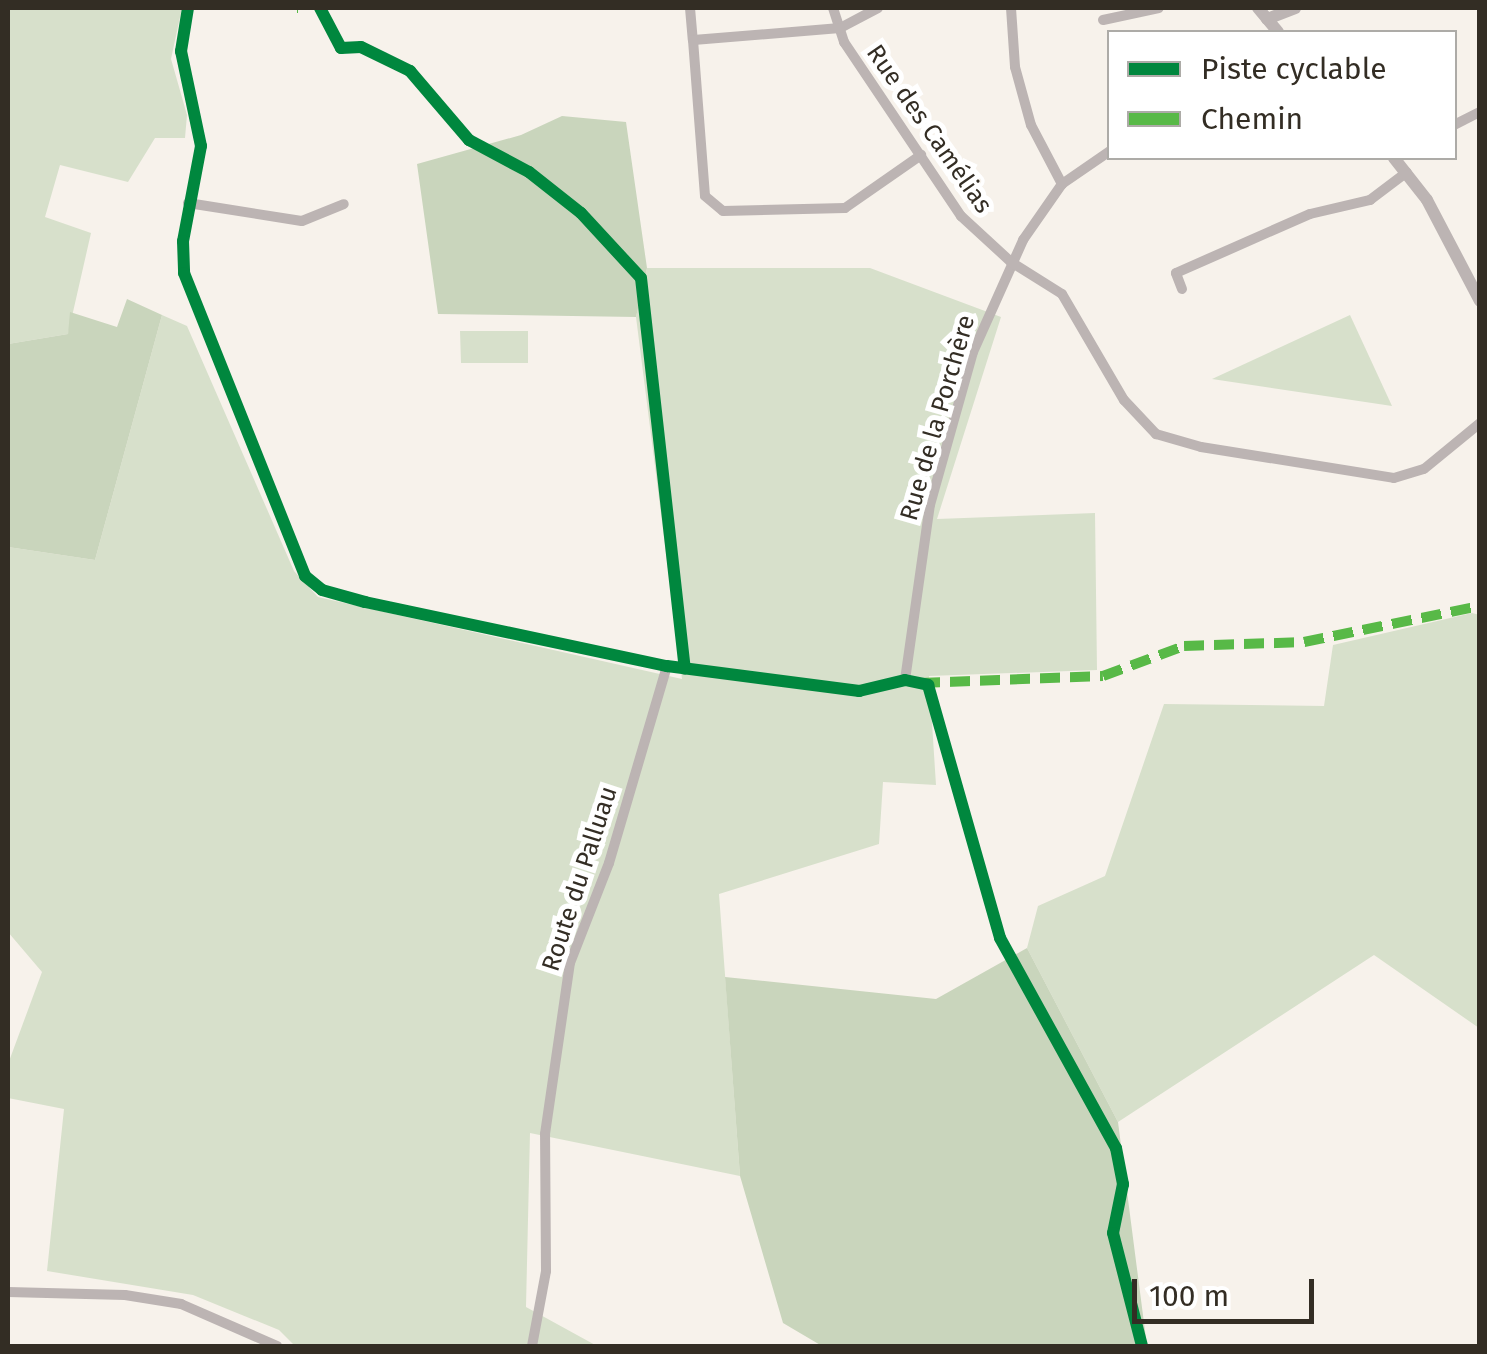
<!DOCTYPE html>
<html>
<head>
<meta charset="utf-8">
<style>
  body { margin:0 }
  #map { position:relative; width:1487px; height:1354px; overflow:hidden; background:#f7f2eb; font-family:"Fira Sans",sans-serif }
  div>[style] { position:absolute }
  .green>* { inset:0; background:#d7e0cb }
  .forest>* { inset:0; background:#c9d5bc }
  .minor>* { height:10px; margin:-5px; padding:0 5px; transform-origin:5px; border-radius:5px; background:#bcb4b3 }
  .tertiary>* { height:12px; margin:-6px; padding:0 6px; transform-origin:6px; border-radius:6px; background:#bcb4b3 }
  .quiet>* { height:10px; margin-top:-5px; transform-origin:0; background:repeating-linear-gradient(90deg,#58b947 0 20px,transparent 0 30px) }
  .cycleway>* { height:12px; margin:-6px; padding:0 6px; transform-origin:6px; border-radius:6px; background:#00873e }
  span { translate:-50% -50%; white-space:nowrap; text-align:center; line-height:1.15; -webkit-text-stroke:10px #fff; paint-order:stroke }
  .street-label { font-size:25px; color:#332d24 }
  .frame { position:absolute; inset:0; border:10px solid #332d24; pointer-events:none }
  .legend { position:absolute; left:1107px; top:30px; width:350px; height:130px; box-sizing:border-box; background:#fff; border:2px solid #adaba7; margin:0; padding:12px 18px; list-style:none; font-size:30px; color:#332d24 }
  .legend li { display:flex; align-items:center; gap:20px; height:50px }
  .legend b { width:50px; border:2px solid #adaba7 }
  .scale { position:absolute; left:1132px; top:1279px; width:182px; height:45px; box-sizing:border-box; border:5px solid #332d24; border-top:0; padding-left:12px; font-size:30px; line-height:35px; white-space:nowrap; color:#332d24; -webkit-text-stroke:8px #fff; paint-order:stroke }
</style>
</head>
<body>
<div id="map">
  <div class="green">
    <i style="clip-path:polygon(8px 8px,182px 8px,171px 59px,187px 115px,185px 138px,155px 138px,128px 182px,60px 165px,45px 217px,91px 233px,68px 334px,8px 344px)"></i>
    <i style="clip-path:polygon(647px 268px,870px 268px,1001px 317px,937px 519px,1095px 513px,1097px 670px,929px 676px,936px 785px,883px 782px,879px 844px,719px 894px,740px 1176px,530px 1133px,526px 1307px,597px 1346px,295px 1346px,279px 1330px,193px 1295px,47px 1271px,64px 1109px,8px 1098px,8px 1064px,42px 972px,8px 932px,8px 547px,95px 560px,162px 315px,187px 326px,294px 571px,318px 597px,682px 679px,636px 317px)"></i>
    <i style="clip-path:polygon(1350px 315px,1392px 406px,1212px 379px)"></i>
    <i style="clip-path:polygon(460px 331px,528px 331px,528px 363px,461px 363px)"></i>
    <i style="clip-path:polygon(1472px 613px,1480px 615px,1479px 1028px,1374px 955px,1118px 1122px,1027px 948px,1038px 906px,1105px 876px,1164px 704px,1324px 706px,1333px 645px)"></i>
  </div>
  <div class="forest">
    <i style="clip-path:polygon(562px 116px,626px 122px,647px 268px,636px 317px,438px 314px,417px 164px,521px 135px)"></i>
    <i style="clip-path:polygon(127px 299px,162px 315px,95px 560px,8px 547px,8px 344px,68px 334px,70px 312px,117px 327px)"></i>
    <i style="clip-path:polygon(1027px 948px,1118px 1122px,1147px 1346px,822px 1346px,783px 1323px,740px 1176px,725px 977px,936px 999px)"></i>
  </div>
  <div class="minor">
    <i style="left:188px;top:8px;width:44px;rotate:99.2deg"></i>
    <i style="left:181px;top:51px;width:97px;rotate:78.1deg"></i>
    <i style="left:201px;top:146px;width:97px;rotate:100.7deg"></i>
    <i style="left:183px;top:241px;width:32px;rotate:88deg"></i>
    <i style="left:184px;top:273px;width:326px;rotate:68.2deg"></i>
    <i style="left:305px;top:576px;width:22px;rotate:39deg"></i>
    <i style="left:322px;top:590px;width:45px;rotate:15.6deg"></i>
    <i style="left:365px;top:602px;width:309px;rotate:12deg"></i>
    <i style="left:667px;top:666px;width:194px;rotate:7.4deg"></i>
    <i style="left:859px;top:691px;width:47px;rotate:-13.4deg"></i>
    <i style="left:905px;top:680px;width:177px;rotate:-81.9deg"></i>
    <i style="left:930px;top:505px;width:159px;rotate:-74.3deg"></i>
    <i style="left:973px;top:352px;width:123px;rotate:-65.9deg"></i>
    <i style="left:1023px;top:240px;width:68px;rotate:-55.1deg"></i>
    <i style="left:1062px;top:184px;width:58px;rotate:-34.5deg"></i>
    <i style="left:690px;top:8px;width:32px;rotate:85deg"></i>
    <i style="left:833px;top:8px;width:36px;rotate:72deg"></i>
    <i style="left:844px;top:42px;width:210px;rotate:56.1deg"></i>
    <i style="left:961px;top:216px;width:68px;rotate:42.6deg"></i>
    <i style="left:1011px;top:262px;width:60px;rotate:32.1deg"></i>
    <i style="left:1062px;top:294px;width:123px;rotate:59.7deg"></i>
    <i style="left:1124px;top:400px;width:47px;rotate:46.7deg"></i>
    <i style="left:1156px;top:434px;width:47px;rotate:16.1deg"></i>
    <i style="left:1201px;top:447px;width:195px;rotate:9.1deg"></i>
    <i style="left:1394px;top:478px;width:31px;rotate:-17deg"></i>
    <i style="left:1424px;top:469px;width:72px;rotate:-39.4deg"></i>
    <i style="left:878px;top:8px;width:43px;rotate:152.2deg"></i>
    <i style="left:840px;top:28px;width:147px;rotate:175.3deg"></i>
    <i style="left:693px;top:40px;width:156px;rotate:85.6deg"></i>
    <i style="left:705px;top:196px;width:23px;rotate:40deg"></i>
    <i style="left:723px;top:211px;width:122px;rotate:-1.4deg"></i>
    <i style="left:845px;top:208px;width:93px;rotate:-34.9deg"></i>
    <i style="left:1011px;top:8px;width:59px;rotate:86.1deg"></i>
    <i style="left:1015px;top:67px;width:60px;rotate:74.6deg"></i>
    <i style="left:1031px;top:125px;width:67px;rotate:62.3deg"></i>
    <i style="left:1103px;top:20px;width:57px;rotate:-12.1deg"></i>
    <i style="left:1454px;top:125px;width:29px;rotate:-27deg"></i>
    <i style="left:188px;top:203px;width:115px;rotate:9deg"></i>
    <i style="left:302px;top:221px;width:45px;rotate:-22deg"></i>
    <i style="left:1182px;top:289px;width:17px;rotate:-111deg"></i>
    <i style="left:1176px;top:273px;width:146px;rotate:-23.8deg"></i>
    <i style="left:1310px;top:214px;width:62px;rotate:-13.1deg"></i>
    <i style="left:1370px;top:200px;width:46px;rotate:-37.1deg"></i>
    <i style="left:8px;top:1292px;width:117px;rotate:1.5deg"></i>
    <i style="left:125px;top:1295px;width:57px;rotate:9.1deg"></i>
    <i style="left:181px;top:1304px;width:105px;rotate:23.6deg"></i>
    <i style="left:532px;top:1346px;width:76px;rotate:-79.4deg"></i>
    <i style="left:546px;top:1271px;width:137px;rotate:-90.4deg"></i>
    <i style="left:545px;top:1134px;width:173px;rotate:-81.7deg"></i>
    <i style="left:570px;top:963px;width:107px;rotate:-68.7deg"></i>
    <i style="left:609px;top:863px;width:205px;rotate:-73.6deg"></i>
  </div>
  <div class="tertiary">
    <i style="left:1258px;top:8px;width:31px;rotate:50deg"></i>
    <i style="left:1267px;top:19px;width:30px;rotate:-21deg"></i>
    <i style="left:1394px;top:158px;width:53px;rotate:51.8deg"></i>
    <i style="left:1427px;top:200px;width:114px;rotate:62.3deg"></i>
  </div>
  <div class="quiet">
    <i style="left:297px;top:8px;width:1px"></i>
    <i style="left:920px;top:683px;width:183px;rotate:-2.2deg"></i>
    <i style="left:1103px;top:676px;width:86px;rotate:-20.3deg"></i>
    <i style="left:1184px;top:646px;width:120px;rotate:-1.9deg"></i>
    <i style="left:1304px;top:642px;width:180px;rotate:-11.6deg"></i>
  </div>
  <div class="cycleway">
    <i style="left:188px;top:8px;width:44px;rotate:99.2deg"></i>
    <i style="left:181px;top:51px;width:97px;rotate:78.1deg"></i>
    <i style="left:201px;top:146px;width:97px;rotate:100.7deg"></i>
    <i style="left:183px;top:241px;width:32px;rotate:88deg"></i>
    <i style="left:184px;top:273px;width:326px;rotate:68.2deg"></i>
    <i style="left:305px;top:576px;width:22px;rotate:39deg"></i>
    <i style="left:322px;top:590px;width:45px;rotate:15.6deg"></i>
    <i style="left:365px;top:602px;width:309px;rotate:12deg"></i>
    <i style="left:667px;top:666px;width:194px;rotate:7.4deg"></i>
    <i style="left:859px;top:691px;width:47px;rotate:-13.4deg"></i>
    <i style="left:905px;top:680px;width:24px;rotate:12deg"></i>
    <i style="left:928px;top:685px;width:263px;rotate:74.1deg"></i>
    <i style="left:1000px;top:938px;width:240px;rotate:61.1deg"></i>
    <i style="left:1116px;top:1148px;width:37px;rotate:79deg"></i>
    <i style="left:1123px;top:1184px;width:50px;rotate:101.5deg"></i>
    <i style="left:1113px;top:1233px;width:117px;rotate:75.6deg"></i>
    <i style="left:320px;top:8px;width:45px;rotate:62.3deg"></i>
    <i style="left:341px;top:48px;width:20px;rotate:-3deg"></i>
    <i style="left:361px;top:47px;width:55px;rotate:26.1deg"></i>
    <i style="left:410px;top:71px;width:91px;rotate:49.5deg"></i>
    <i style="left:469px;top:140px;width:68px;rotate:28.1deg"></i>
    <i style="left:529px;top:172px;width:66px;rotate:38.3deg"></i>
    <i style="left:581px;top:213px;width:88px;rotate:47.3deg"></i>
    <i style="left:641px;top:278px;width:393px;rotate:83.6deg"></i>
  </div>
  <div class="street-label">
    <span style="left:929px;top:129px;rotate:55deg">Rue des Camélias</span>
    <span style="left:938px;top:418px;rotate:-74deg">Rue de la Porchère</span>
    <span style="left:580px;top:879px;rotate:-72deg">Route du Palluau</span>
  </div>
  <div class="frame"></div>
  <ul class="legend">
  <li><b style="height:12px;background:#00873e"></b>Piste cyclable</li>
  <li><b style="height:12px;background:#58b947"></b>Chemin</li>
  </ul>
  <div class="scale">100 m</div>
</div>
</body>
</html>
